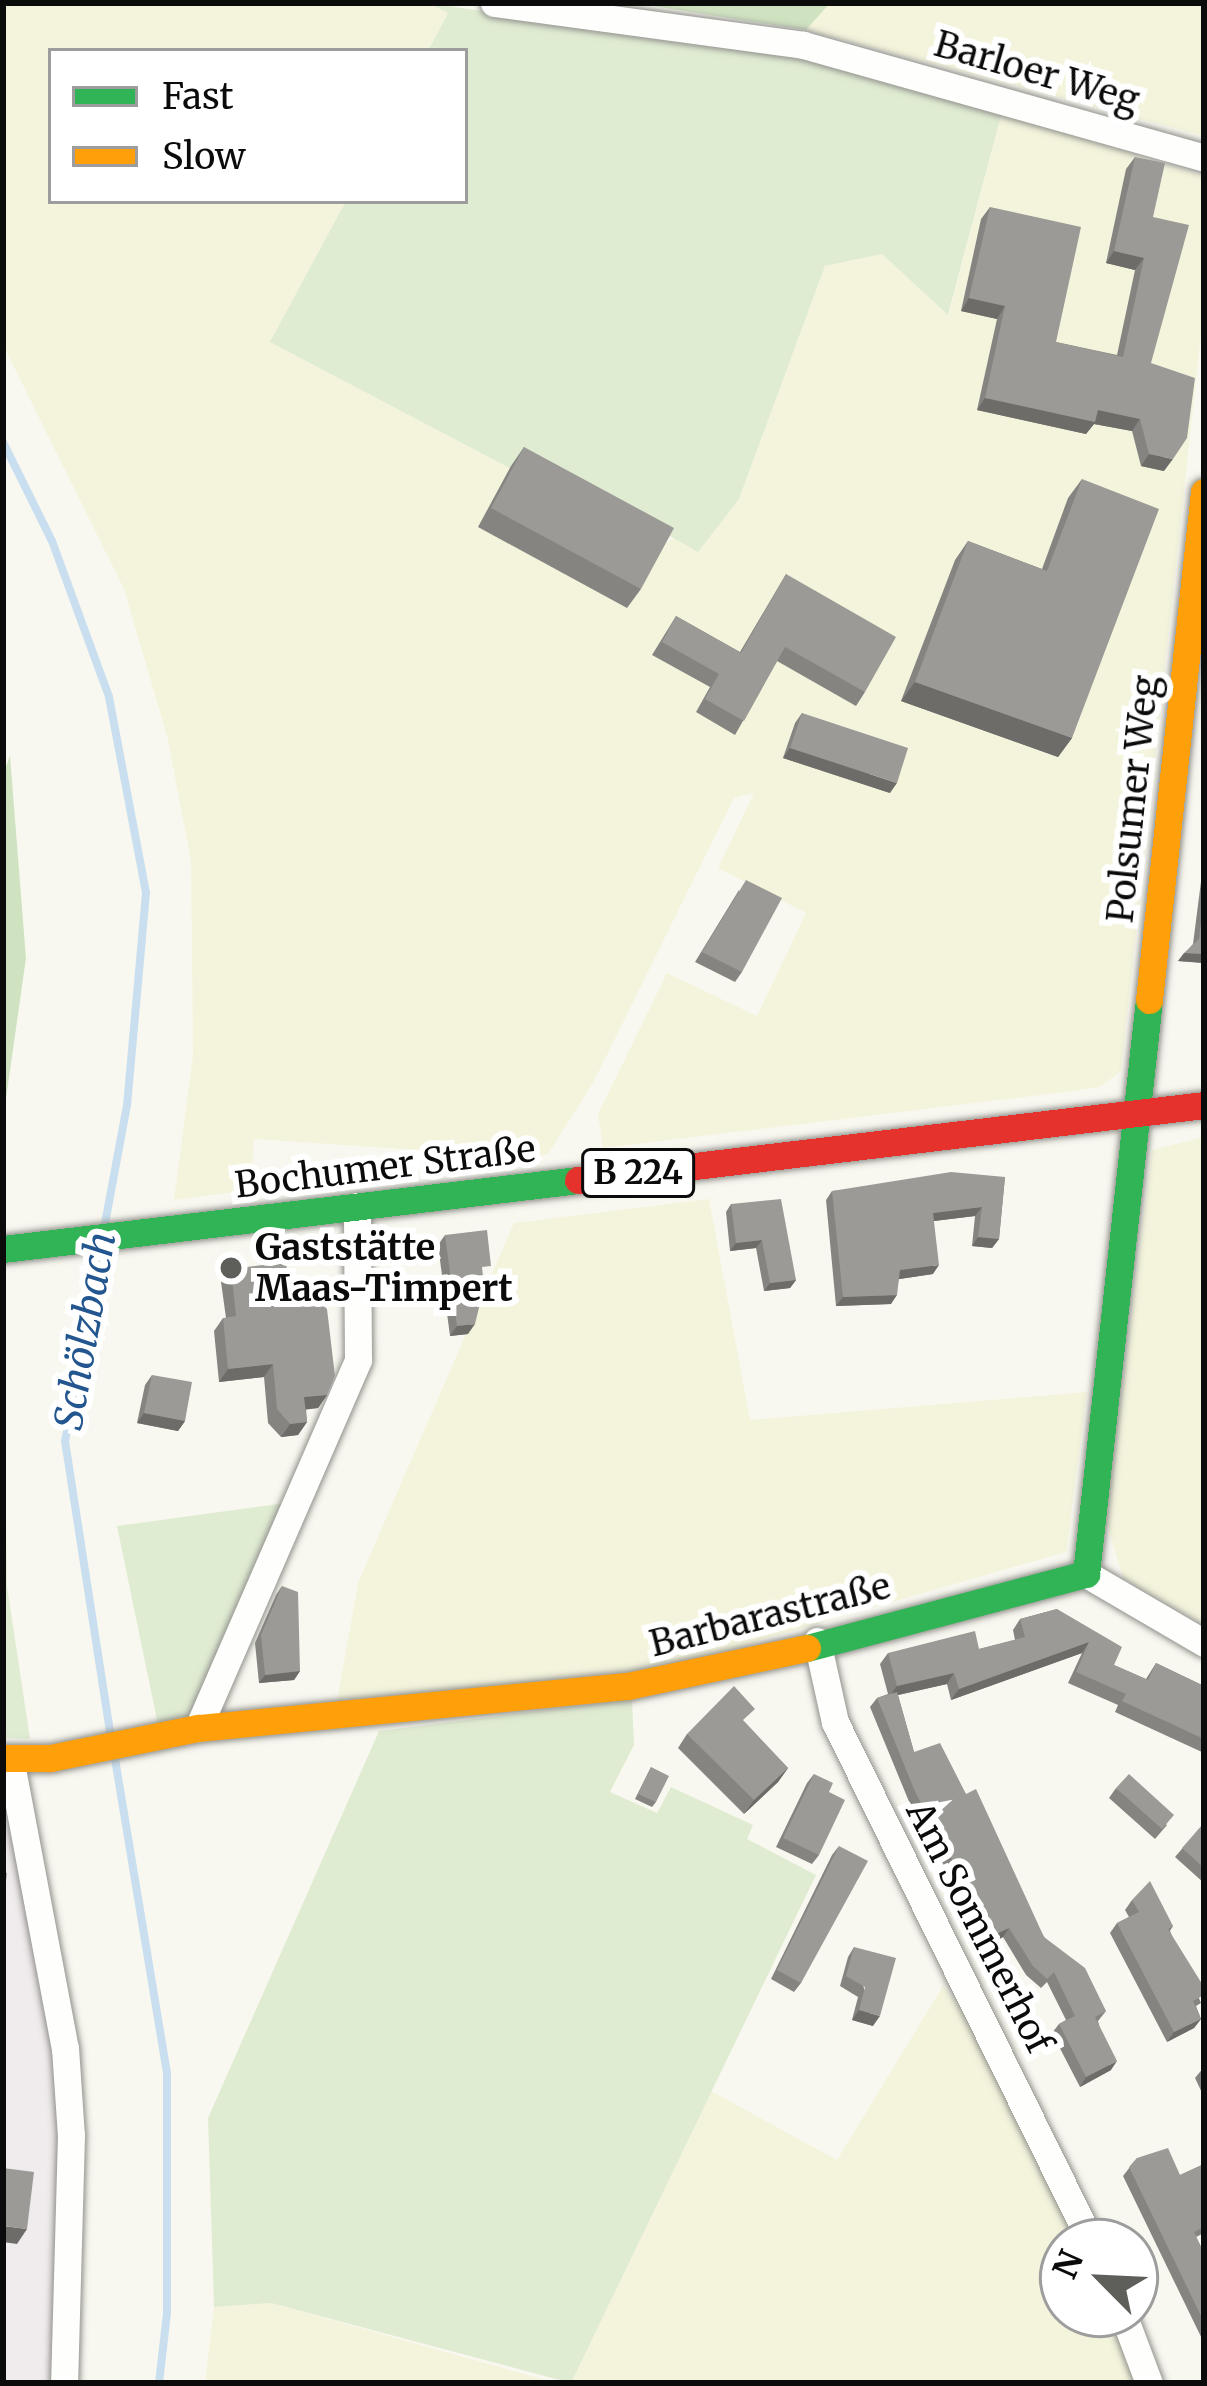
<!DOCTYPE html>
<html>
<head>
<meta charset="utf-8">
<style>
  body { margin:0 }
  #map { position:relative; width:1207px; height:2386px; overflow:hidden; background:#f9f8f0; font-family:Merriweather,serif }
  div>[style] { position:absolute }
  .industrial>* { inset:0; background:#f0ebec }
  .farmland>* { inset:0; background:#f4f4dd }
  .green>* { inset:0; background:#e0ecd2 }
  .forest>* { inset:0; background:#d0e3c1 }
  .stream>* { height:8px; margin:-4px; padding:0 4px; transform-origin:4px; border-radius:4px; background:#c9dfef }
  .roads { filter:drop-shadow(0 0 3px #92928e) drop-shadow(0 0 3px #92928e) }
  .street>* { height:27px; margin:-13.5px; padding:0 13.5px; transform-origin:13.5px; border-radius:13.5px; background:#fefefd }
  .fast>* { height:27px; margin:-13.5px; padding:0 13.5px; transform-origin:13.5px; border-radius:13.5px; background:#30b455 }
  .slow>* { height:27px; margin:-13.5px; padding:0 13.5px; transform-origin:13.5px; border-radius:13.5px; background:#ff9f0a }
  .jam>* { height:27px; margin:-13.5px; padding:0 13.5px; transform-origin:13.5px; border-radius:13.5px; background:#e5322d }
  .wall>* { inset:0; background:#868481 }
  .shaded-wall>* { inset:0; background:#6d6c69 }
  .building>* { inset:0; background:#9c9a96 }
  .dots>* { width:33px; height:33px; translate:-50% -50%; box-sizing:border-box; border:6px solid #fff; border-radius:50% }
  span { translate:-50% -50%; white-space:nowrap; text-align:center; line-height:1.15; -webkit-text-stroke:12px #fff; paint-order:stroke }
  .shield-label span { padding:3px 9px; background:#fff; border:3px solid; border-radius:9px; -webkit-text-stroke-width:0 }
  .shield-label { font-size:33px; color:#0b0b0b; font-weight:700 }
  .street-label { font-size:36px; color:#0b0b0b }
  .poi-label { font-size:36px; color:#0b0b0b; font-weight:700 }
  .left { translate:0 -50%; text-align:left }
  .water-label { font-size:39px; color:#23568f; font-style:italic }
  .frame { position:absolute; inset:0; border:6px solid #0b0b0b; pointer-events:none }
  .legend { position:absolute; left:48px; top:48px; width:420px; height:156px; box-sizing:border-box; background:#fff; border:3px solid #9d9d9d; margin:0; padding:15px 21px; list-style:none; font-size:36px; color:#0b0b0b }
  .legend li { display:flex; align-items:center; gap:24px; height:60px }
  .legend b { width:60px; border:3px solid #9d9d9d }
  .north { position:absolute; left:1039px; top:2218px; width:120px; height:120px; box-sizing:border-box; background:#fff; border:3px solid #9d9d9d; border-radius:50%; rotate:294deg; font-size:33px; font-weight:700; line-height:48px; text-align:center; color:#0b0b0b }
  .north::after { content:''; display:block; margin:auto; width:42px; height:54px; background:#5e5e5b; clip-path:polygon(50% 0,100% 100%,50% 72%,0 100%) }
</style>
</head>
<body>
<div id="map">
  <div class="industrial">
    <i style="clip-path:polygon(3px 1779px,44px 1964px,62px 2139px,52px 2383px,3px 2383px)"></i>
  </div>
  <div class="farmland">
    <i style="clip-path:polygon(3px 3px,428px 3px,448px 13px,428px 51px,51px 51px,51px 201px,346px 201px,271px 342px,660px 547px,739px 499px,825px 266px,882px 254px,949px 314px,1002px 112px,1204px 176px,1204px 307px,1121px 1071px,1100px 1087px,1057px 1093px,603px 1148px,598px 1114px,667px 973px,757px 1016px,806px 913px,718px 868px,754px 793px,734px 798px,593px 1083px,548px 1154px,430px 1173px,418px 1150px,254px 1139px,251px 1190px,174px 1200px,193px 1055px,191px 860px,167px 736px,124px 589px,3px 345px)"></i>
    <i style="clip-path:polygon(830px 3px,1204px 3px,1204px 136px,806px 30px)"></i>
    <i style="clip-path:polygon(1204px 1137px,1204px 1625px,1123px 1578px,1106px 1519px,1152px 1150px)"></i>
    <i style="clip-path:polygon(709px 1199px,750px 1420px,1087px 1392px,1066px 1552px,760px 1640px,724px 1660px,336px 1707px,358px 1583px,514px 1223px)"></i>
    <i style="clip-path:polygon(943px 1986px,968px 2018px,1077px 2242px,1063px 2242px,1063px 2314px,1114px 2314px,1143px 2383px,571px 2383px,709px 2090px,837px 2160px)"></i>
    <i style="clip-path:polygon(271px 2303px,556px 2383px,205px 2383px,214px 2307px)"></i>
  </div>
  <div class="green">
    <i style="clip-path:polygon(428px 3px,859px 68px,1002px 112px,948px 315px,882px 254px,825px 266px,739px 499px,698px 552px,670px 536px,660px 547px,270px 342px,346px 201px,465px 201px,465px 51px,428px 51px,448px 13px)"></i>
    <i style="clip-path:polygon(3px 1277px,7px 1586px,30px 1739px,3px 1738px)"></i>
    <i style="clip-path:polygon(286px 1503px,193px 1717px,158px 1725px,117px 1526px)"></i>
    <i style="clip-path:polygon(632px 1699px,634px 1745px,610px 1792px,657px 1813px,671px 1787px,753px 1825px,747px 1839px,816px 1875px,571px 2383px,271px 2303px,214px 2307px,208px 2118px,379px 1731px)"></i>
  </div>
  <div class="forest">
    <i style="clip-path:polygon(634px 3px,830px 3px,806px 30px)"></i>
    <i style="clip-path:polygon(10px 756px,26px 958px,3px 1120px,3px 774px)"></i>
  </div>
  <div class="stream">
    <i style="left:3px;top:442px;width:110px;rotate:63.7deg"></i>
    <i style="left:52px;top:541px;width:166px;rotate:69.9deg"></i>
    <i style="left:109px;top:697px;width:199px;rotate:79.3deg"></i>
    <i style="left:146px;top:893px;width:213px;rotate:95.1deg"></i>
    <i style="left:127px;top:1105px;width:121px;rotate:100.5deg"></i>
    <i style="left:100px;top:1251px;width:193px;rotate:100.4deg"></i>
    <i style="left:65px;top:1441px;width:295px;rotate:81.2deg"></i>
    <i style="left:115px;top:1759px;width:318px;rotate:80.6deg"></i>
    <i style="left:167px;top:2073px;width:240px;rotate:90deg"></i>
    <i style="left:167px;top:2313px;width:70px;rotate:96.5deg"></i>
  </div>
  <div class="roads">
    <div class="street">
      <i style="left:494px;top:3px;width:312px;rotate:7.7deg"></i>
      <i style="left:803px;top:45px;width:417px;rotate:15.7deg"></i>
      <i style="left:1086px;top:1574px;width:137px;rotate:30.3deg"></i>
      <i style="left:817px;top:1641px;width:83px;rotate:77.5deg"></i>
      <i style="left:835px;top:1722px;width:580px;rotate:63.79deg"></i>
      <i style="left:198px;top:1728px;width:401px;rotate:-66.5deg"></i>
      <i style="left:358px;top:1360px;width:154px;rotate:-90.4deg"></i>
      <i style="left:10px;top:1758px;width:295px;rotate:79.3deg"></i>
      <i style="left:65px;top:2048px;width:87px;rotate:86.1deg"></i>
      <i style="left:71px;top:2135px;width:248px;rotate:91.6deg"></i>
      <i style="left:1123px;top:2314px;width:74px;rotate:69.4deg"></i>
    </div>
    <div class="fast">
      <i style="left:3px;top:1249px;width:579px;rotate:-6.84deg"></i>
      <i style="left:807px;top:1648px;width:289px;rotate:-14.9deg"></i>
      <i style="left:1086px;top:1574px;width:577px;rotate:-83.74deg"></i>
    </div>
    <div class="slow">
      <i style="left:1149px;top:1000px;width:511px;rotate:-83.82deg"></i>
      <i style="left:3px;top:1758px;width:47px"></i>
      <i style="left:50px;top:1758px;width:151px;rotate:-11.5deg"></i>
      <i style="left:198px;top:1728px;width:432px;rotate:-5.6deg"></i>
      <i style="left:628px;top:1686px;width:183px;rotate:-12deg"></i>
    </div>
    <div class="jam">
      <i style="left:578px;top:1180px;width:630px;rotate:-6.83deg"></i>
    </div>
  </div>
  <div class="wall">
    <i style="clip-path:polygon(1135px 157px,1153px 217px,1151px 363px,1164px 471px,1141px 466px,1132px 431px,1094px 424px,1086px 434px,977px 410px,997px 319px,961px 311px,981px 219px,990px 207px,1056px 342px,1117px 355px,1135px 270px,1106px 263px,1126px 169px)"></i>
    <i style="clip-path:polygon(524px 447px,641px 589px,627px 608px,478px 527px,511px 466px)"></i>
    <i style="clip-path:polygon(1082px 479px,1072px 738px,1058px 757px,901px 701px,955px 560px,968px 541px,1042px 569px,1068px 498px)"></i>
    <i style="clip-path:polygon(786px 574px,865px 692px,856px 706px,777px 661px,735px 735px,696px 712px,710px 687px,652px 655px,676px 616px,740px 652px)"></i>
    <i style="clip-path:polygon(802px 713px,890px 793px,783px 758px,795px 723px)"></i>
    <i style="clip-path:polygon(1204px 858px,1204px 963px,1178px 961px,1193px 944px)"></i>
    <i style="clip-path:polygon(739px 890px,742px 972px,735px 982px,695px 962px)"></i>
    <i style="clip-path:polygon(1005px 1177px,999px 1239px,992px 1248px,972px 1246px,975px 1216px,934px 1221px,933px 1274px,899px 1279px,891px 1304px,836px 1306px,826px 1200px,832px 1191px)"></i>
    <i style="clip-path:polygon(731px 1204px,796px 1280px,790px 1288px,764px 1291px,756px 1248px,730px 1251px,726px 1212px)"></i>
    <i style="clip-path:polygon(445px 1235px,484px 1276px,468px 1334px,450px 1336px,438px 1245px)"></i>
    <i style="clip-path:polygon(231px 1269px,290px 1294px,327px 1395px,318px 1408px,306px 1409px,307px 1422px,298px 1435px,281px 1437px,268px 1423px,264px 1377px,219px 1382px,214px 1331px,223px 1318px,226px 1318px,221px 1282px)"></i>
    <i style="clip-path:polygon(152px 1375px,185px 1421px,178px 1431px,137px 1423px,145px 1385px)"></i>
    <i style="clip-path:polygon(282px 1586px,300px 1671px,294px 1680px,259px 1683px,255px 1643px,276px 1595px)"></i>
    <i style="clip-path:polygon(1057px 1609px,1114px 1665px,1146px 1679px,1156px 1663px,1204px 1686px,1204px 1753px,1115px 1712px,1118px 1705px,1068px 1683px,1082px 1653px,951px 1700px,947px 1684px,898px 1695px,914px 1752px,966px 1794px,1044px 1937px,1106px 2011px,1098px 2021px,1111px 2070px,1080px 2087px,1052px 2033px,1059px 2024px,1066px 2020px,1047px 1982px,1041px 1988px,1026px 1975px,1003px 1937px,988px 1945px,910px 1804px,870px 1707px,877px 1698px,888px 1694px,880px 1664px,888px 1653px,979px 1649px,1015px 1640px,1013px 1630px,1020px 1619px)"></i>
    <i style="clip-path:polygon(745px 1723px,788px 1768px,778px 1782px,744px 1814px,678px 1748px,687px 1734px)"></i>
    <i style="clip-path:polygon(651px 1767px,656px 1802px,652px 1807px,635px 1799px)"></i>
    <i style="clip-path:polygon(814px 1774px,819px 1855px,812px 1864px,776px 1847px,807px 1783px)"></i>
    <i style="clip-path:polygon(1116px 1788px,1167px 1825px,1155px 1839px,1109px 1798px)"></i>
    <i style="clip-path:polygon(1204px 1823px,1204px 1883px,1175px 1857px)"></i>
    <i style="clip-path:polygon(839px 1846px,801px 1983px,794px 1992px,771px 1979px,832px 1855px)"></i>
    <i style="clip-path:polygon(1132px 1900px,1173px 1926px,1170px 1931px,1201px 2003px,1196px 2006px,1201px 2019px,1194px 2028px,1167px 2042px,1110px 1933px,1117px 1923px,1129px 1917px,1125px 1910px)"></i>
    <i style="clip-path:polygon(854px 1947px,873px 2026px,852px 2020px,858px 1997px,840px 1986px,848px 1957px)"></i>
    <i style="clip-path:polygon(1204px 2067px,1204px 2097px,1195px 2078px)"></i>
    <i style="clip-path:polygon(1137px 2158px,1180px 2175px,1204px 2164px,1204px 2233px,1196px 2237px,1204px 2253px,1204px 2343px,1123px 2176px)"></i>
  </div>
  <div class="shaded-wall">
    <i style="clip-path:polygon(1114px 251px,1144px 258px,1135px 270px,1106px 263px)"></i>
    <i style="clip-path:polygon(969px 298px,1005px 306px,997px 319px,961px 311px)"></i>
    <i style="clip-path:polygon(985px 398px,1098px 410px,1140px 419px,1132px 431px,1094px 424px,1086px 434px,977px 410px)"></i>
    <i style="clip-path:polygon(1149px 454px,1173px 459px,1164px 471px,1141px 466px)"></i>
    <i style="clip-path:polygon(915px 682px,1072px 738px,1058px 757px,901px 701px)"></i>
    <i style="clip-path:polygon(790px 748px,897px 783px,890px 793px,783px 758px)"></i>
    <i style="clip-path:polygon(1184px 953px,1204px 954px,1204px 963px,1178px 961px)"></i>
    <i style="clip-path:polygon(982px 1207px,975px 1216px,926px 1222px,933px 1213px)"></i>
    <i style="clip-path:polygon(978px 1237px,999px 1239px,992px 1248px,972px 1246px)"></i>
    <i style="clip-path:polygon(762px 1240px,756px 1248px,730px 1251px,736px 1243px)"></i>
    <i style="clip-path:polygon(939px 1265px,933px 1274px,893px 1280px,900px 1270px)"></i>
    <i style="clip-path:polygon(796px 1280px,790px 1288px,764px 1291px,770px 1283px)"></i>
    <i style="clip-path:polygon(897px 1295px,891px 1304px,836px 1306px,843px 1297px)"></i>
    <i style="clip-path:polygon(475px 1324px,468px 1334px,450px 1336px,457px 1326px)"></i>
    <i style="clip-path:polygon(273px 1364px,264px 1377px,219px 1382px,228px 1369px)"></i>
    <i style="clip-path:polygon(327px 1395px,318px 1408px,295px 1411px,304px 1397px)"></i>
    <i style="clip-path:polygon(144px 1413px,185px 1421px,178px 1431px,137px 1423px)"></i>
    <i style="clip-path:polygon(307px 1422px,298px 1435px,281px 1437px,290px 1424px)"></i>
    <i style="clip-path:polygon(1089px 1642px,1082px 1653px,951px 1700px,959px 1689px)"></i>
    <i style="clip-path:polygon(300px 1671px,294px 1680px,259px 1683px,265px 1675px)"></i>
    <i style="clip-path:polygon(954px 1673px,947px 1684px,889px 1697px,897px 1686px)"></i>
    <i style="clip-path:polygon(788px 1768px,778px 1782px,744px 1814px,754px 1800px)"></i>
    <i style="clip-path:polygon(1009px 1928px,1003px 1937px,988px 1945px,994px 1935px)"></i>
    <i style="clip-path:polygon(859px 2010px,880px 2016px,873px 2026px,852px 2020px)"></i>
    <i style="clip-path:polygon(1201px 2019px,1194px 2028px,1167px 2042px,1174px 2032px)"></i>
    <i style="clip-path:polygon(1117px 2061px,1111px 2070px,1080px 2087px,1086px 2077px)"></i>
    <i style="clip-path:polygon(3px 2226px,27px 2229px,17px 2244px,3px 2242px)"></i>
  </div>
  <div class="building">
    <i style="clip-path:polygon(1135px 157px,1165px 163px,1153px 217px,1189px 225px,1151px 363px,1195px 378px,1187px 438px,1173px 459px,1149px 454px,1140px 419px,1098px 410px,1095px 422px,985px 398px,1005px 306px,969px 298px,990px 207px,1081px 227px,1056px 342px,1123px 357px,1144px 258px,1114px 251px)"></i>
    <i style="clip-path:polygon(524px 447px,674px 528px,641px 589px,491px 508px)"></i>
    <i style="clip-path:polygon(1082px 479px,1159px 509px,1072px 738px,915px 682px,968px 541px,1047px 571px)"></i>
    <i style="clip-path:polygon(786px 574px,896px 637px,865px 692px,785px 647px,744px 721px,705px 699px,719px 674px,662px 642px,676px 616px,741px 653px)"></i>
    <i style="clip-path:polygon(802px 713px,908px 748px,897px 783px,790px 748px)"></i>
    <i style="clip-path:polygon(746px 880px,782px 898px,742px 972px,702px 952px)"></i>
    <i style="clip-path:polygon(1204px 898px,1204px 954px,1184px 953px,1199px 939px)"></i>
    <i style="clip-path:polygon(951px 1172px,1005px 1177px,999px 1239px,978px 1237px,982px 1207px,933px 1213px,939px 1265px,900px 1270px,897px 1295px,843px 1297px,832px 1191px)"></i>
    <i style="clip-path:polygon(781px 1199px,796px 1280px,770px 1283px,762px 1240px,736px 1243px,731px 1204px)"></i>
    <i style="clip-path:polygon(487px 1230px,491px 1266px,482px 1267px,484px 1287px,475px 1324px,457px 1326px,445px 1235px)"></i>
    <i style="clip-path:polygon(286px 1262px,290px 1294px,310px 1292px,327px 1309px,335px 1376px,327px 1395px,304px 1397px,307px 1422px,290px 1424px,277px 1409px,273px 1364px,228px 1369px,223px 1318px,236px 1316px,231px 1269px)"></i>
    <i style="clip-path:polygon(152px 1375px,192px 1382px,185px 1421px,144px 1413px)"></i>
    <i style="clip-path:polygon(282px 1586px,298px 1592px,300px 1671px,265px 1675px,261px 1635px)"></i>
    <i style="clip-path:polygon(1057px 1609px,1122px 1647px,1114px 1665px,1148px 1680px,1156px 1663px,1204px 1686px,1204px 1739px,1122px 1701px,1126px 1694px,1076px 1672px,1089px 1642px,959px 1689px,954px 1673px,897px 1686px,888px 1653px,975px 1631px,979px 1649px,1025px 1637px,1020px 1619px)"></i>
    <i style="clip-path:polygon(734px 1686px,755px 1709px,743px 1720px,788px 1768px,754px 1800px,687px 1734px)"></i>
    <i style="clip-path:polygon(897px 1692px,914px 1752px,940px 1743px,966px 1794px,976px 1789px,1044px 1937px,1085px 1968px,1106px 2011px,1095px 2017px,1117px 2061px,1086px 2077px,1059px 2024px,1075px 2016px,1054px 1972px,1047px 1979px,1033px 1966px,1009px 1928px,994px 1935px,916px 1794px,877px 1698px)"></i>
    <i style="clip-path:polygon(651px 1767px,669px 1776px,656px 1802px,638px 1794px)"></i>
    <i style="clip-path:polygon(814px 1774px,833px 1783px,829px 1792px,845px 1800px,819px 1855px,783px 1838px)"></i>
    <i style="clip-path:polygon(1129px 1774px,1174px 1815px,1162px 1829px,1116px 1788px)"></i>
    <i style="clip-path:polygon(1204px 1823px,1204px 1868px,1182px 1848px)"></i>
    <i style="clip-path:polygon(839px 1846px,868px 1861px,801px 1983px,777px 1970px)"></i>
    <i style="clip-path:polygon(3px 1872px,7px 1873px,3px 1904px)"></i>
    <i style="clip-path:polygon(1150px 1881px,1173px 1926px,1168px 1929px,1204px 1987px,1204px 1995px,1193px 2001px,1201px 2019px,1174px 2032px,1117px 1923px,1139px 1912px,1132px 1900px)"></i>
    <i style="clip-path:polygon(854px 1947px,896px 1958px,880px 2016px,859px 2010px,865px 1987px,846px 1976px)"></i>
    <i style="clip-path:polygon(1168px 2148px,1180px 2175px,1204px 2164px,1204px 2227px,1194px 2232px,1204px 2253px,1204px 2322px,1129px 2167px,1137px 2158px)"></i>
    <i style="clip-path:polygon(3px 2168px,34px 2172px,27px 2229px,3px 2226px)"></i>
  </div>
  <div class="dots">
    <i style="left:231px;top:1268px;background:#5e5e5b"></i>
  </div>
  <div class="shield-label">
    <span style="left:638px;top:1173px">B 224</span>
  </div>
  <div class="street-label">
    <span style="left:1037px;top:72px;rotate:16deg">Barloer Weg</span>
    <span style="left:1133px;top:799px;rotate:-84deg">Polsumer Weg</span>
    <span style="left:385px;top:1167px;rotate:-7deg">Bochumer Straße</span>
    <span style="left:770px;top:1615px;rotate:-14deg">Barbarastraße</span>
    <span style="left:979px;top:1927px;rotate:63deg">Am Sommerhof</span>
  </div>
  <div class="poi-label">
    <span class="left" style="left:255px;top:1268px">Gaststätte<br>Maas-Timpert</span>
  </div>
  <div class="water-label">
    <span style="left:86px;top:1331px;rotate:-80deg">Schölzbach</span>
  </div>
  <div class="frame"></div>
  <ul class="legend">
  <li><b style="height:15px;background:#30b455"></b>Fast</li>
  <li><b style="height:15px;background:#ff9f0a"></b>Slow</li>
  </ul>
  <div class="north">N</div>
</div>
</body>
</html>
